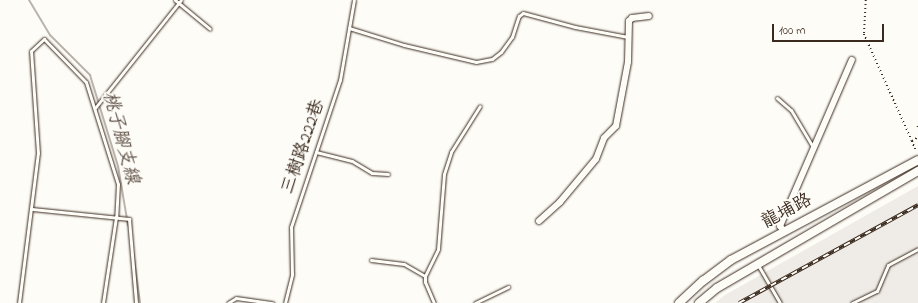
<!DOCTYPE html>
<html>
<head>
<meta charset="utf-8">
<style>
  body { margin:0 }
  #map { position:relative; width:918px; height:303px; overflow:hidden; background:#fdfcf7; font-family:"Indie Flower","LXGW WenKai TC",sans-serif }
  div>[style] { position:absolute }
  .built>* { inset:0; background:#efece7 }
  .stream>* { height:2px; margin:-1px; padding:0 1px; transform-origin:1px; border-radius:1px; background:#bbb4ad }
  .path>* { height:1.5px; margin-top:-0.75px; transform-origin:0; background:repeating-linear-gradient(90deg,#3b2a1e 0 1px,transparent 0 4px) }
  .roads { filter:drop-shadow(0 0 1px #3b2a1e) drop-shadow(0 0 1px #3b2a1e) }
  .lane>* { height:3px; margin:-1.5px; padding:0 1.5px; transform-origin:1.5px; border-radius:1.5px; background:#fdfcf7 }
  .street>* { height:6px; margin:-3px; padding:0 3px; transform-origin:3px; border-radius:3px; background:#fdfcf7 }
  .secondary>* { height:8px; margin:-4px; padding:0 4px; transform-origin:4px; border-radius:4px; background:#fdfcf7 }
  .rail>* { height:3.5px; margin-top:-1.75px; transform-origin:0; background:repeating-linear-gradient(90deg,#fdfcf7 0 6px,#3b2a1e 0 12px); box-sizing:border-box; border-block:1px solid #3b2a1e }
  span { translate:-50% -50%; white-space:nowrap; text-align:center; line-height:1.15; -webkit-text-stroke:4px #fdfcf7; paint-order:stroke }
  .street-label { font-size:18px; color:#3b2a1e }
  .water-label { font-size:19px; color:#615349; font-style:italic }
  .scale { position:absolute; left:772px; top:24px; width:112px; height:18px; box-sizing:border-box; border:2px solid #3b2a1e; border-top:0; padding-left:5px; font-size:12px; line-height:14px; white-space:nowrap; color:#3b2a1e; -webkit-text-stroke:3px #fdfcf7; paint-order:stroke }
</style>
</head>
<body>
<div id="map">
  <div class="built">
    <i style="clip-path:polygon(918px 186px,918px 303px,715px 303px,725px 295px)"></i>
  </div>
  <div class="stream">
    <i style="left:29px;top:0;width:41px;rotate:59deg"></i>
    <i style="left:50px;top:35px;width:57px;rotate:45deg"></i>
    <i style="left:90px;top:75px;width:95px;rotate:72.9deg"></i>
    <i style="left:118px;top:166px;width:60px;rotate:80.4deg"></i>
    <i style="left:133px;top:251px;width:52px;rotate:82.3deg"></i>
  </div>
  <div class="path">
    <i style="left:866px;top:0;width:34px;rotate:93deg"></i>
    <i style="left:864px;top:34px;width:117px;rotate:65.8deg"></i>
    <i style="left:912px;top:141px;width:7px;rotate:-34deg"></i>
    <i style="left:918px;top:126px;width:3px;rotate:90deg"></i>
    <i style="left:912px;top:141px;width:11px;rotate:68deg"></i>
  </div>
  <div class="roads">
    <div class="lane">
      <i style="left:175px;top:0;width:45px;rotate:39.6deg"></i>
      <i style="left:349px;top:28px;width:58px;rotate:17.2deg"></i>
      <i style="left:404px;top:45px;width:74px;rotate:13.3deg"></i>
      <i style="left:476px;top:62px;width:16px;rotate:-11deg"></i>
      <i style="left:492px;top:59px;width:11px;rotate:-38deg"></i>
      <i style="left:501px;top:52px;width:19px;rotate:-54deg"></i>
      <i style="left:512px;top:37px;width:22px;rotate:-72deg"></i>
      <i style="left:519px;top:16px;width:5px;rotate:-37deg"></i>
      <i style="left:523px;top:13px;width:54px;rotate:15.1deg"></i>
      <i style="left:575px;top:27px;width:54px;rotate:10.7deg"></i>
      <i style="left:777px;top:98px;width:18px;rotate:41deg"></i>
      <i style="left:791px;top:110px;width:43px;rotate:59.3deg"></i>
      <i style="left:95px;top:108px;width:138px;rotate:-51.5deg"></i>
      <i style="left:316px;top:152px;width:37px;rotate:14deg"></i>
      <i style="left:352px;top:161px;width:23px;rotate:31deg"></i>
      <i style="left:372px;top:173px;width:16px;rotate:4deg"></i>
      <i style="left:32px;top:209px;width:98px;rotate:5.9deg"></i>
      <i style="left:129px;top:219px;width:84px;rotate:85.2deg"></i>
      <i style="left:371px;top:260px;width:33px;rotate:7deg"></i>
      <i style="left:404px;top:264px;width:24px;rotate:30deg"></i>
      <i style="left:758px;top:265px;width:44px;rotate:59.9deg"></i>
      <i style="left:19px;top:303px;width:151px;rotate:-82.8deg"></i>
      <i style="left:38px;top:153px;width:102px;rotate:-93.9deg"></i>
      <i style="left:31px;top:51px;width:18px;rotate:-43deg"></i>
      <i style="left:44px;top:39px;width:60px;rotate:45.7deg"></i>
      <i style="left:86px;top:82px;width:107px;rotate:72.6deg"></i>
      <i style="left:118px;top:184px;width:33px;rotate:93deg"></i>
      <i style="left:116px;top:217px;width:87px;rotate:98.6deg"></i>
      <i style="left:228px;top:303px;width:9px;rotate:-32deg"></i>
      <i style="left:236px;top:298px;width:37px;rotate:8deg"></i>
      <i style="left:285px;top:303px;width:30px;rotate:-76deg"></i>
      <i style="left:292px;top:274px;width:47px;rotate:-91.2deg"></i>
      <i style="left:291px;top:227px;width:155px;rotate:-71.6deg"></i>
      <i style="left:340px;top:80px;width:81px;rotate:-80.1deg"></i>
      <i style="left:434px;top:303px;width:23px;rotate:-113deg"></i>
      <i style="left:425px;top:282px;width:6px;rotate:-90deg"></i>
      <i style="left:425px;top:276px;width:30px;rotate:-64deg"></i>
      <i style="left:438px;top:249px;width:75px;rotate:-85.4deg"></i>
      <i style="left:444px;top:174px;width:23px;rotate:-72deg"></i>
      <i style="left:451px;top:152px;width:54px;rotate:-57.8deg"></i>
      <i style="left:475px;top:303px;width:37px;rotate:-26deg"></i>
      <i style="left:852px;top:303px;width:28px;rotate:-26deg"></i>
      <i style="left:877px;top:291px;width:28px;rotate:-67deg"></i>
      <i style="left:888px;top:265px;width:34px;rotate:-28deg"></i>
    </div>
    <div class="street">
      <i style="left:539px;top:221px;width:28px;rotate:-42deg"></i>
      <i style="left:560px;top:202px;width:56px;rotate:-50.1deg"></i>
      <i style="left:596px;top:159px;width:22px;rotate:-69deg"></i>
      <i style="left:604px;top:138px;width:17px;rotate:-45deg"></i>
      <i style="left:616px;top:126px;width:65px;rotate:-79.4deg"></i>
      <i style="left:628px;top:62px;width:41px;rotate:-88.6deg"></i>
      <i style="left:629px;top:21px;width:4px;rotate:-45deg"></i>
      <i style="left:632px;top:18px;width:17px;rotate:-7deg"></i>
      <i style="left:784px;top:231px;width:6px;rotate:-129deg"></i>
      <i style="left:780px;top:226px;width:181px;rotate:-66.6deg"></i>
    </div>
    <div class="secondary">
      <i style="left:679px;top:303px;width:33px;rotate:-43deg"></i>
      <i style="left:703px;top:281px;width:35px;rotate:-37deg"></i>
      <i style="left:731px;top:260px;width:212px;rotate:-28.1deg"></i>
      <i style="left:699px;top:303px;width:23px;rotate:-40deg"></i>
      <i style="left:717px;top:288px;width:233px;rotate:-30.2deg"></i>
    </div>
  </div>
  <div class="rail">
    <i style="left:739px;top:303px;width:204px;rotate:-28.7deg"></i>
  </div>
  <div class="street-label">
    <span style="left:304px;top:147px;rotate:-71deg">三樹路222巷</span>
    <span style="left:787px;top:212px;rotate:-28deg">龍埔路</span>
  </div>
  <div class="water-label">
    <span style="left:120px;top:138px;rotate:75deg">桃子腳支線</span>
  </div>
  <div class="scale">100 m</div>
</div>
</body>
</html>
